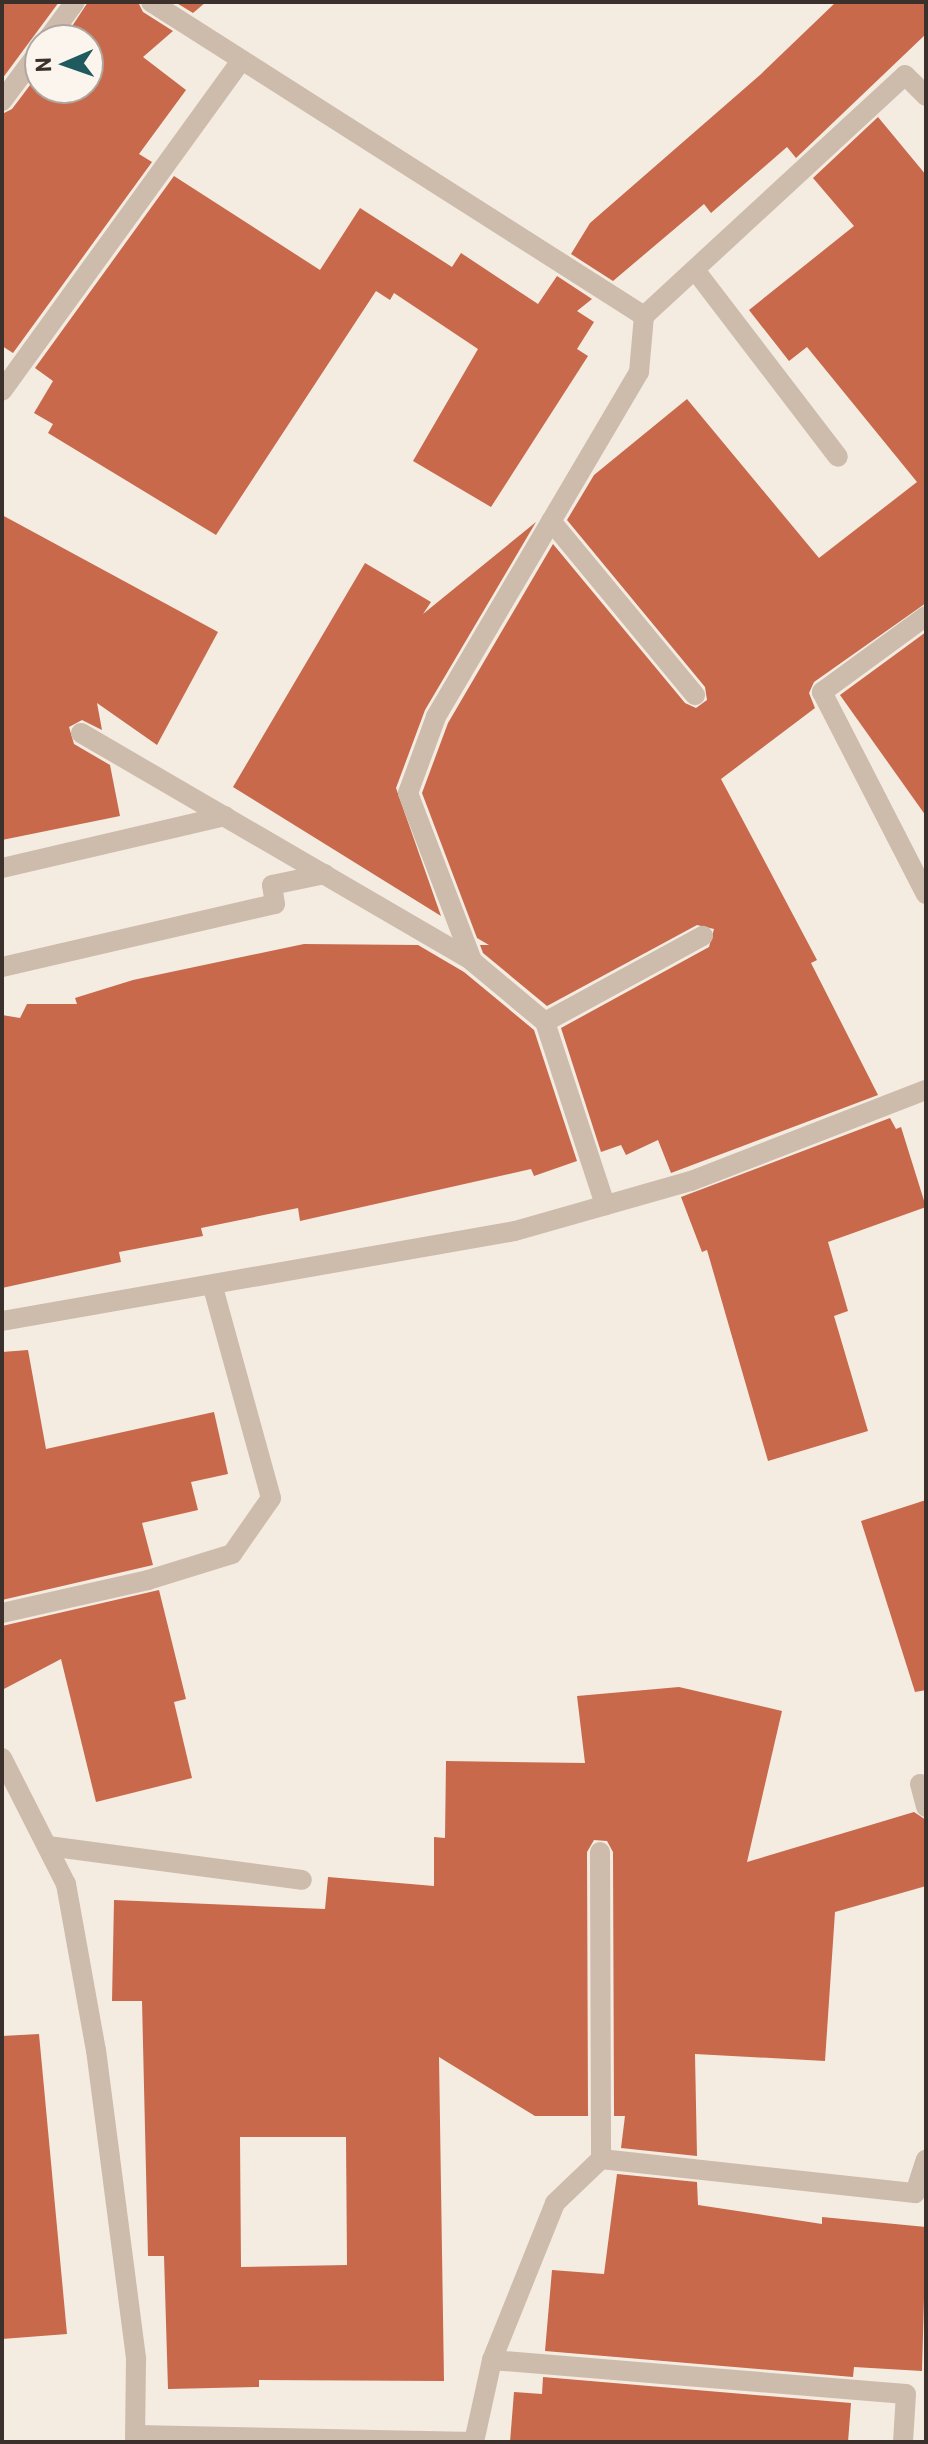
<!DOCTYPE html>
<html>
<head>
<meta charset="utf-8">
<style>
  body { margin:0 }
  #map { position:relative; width:928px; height:2444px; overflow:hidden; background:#f4ebe1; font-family:Barlow,sans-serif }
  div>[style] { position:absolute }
  .building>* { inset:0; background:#c8694b }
  .minor>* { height:20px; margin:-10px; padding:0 10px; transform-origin:10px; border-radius:10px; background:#cdbbac }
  span { translate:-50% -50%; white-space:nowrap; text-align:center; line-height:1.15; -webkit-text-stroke:6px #fbf5ee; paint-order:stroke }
  .frame { position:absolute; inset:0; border:4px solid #3b302b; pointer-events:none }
  .north { position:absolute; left:24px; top:24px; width:80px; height:80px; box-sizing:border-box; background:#fbf5ee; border:2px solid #aea6a0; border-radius:50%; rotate:268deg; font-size:22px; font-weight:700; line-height:32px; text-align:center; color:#3b302b }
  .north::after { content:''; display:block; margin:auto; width:28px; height:36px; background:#1f5a5e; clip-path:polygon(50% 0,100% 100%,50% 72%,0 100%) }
</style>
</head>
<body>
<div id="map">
  <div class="building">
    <i style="clip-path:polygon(2px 2px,59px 2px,2px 79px)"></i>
    <i style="clip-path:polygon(88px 2px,138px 2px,143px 12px,173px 31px,143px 57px,186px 90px,139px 154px,152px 162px,13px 353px,2px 346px,2px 114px,12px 109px,40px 72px,40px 88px,88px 88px,88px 40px,63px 40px)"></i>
    <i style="clip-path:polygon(175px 2px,206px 2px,193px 13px)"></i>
    <i style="clip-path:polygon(836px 2px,926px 2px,926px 34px,796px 158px,787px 147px,711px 213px,704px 204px,613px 281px,571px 254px,590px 223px,760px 75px)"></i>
    <i style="clip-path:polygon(878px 117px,926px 175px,926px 603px,814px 682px,809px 693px,815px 708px,721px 779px,817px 960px,811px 963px,878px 1095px,671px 1173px,658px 1140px,626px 1155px,621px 1145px,601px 1152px,561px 1028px,709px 947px,714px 929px,697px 925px,547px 1006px,483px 953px,480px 945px,489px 945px,477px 938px,422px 793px,448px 723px,553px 544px,685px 703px,696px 708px,707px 700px,705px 687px,567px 520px,594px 475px,687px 399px,819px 558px,917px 482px,807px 347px,789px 361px,749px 310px,854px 226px,813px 178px)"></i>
    <i style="clip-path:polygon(174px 176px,320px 270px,360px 208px,452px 267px,461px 253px,538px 304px,557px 276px,592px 299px,577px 311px,594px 322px,577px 349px,588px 356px,491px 507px,413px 461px,478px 349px,394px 293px,390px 300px,376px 291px,216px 535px,48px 433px,53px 424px,34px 413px,53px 381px,35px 368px)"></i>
    <i style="clip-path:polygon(2px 515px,218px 632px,157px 745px,97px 703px,102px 730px,82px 720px,69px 727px,74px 744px,110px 765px,120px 816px,2px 840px)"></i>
    <i style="clip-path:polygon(536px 522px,425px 710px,396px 788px,441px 916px,233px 787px,365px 563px,431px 602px,423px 614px)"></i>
    <i style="clip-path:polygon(926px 632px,926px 816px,840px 695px)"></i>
    <i style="clip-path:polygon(304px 944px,418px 945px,464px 972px,534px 1030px,577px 1161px,534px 1176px,531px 1169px,300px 1221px,298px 1208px,201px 1228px,203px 1236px,119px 1252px,121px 1262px,2px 1288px,2px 1015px,20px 1018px,27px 1004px,77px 1004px,75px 998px,133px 980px)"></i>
    <i style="clip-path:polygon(890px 1118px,896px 1129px,901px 1127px,926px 1207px,828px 1242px,848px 1311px,834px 1316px,868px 1431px,768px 1461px,707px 1250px,702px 1252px,681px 1197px)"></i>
    <i style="clip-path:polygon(28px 1350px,46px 1449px,214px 1412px,228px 1474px,191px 1482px,198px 1510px,142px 1523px,153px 1565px,2px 1600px,2px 1352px)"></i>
    <i style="clip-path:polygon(926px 1500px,926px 1690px,915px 1692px,861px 1521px)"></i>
    <i style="clip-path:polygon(159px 1590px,186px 1699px,174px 1702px,192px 1778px,96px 1802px,61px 1659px,2px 1690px,2px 1626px)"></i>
    <i style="clip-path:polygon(evenodd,679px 1687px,782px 1711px,747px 1862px,914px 1812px,926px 1820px,926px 1886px,835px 1912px,825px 2061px,695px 2054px,697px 2156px,621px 2148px,625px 2116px,614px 2116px,613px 1852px,607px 1841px,594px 1840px,587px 1852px,588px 2116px,535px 2116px,439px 2057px,444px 2381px,259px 2380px,259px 2387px,168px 2389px,164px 2256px,148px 2256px,142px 2001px,112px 2001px,114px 1900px,325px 1909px,328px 1877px,434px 1886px,434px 1837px,445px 1838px,446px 1761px,585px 1763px,577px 1696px,679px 1687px,240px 2137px,346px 2137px,347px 2265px,241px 2267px,240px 2137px)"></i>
    <i style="clip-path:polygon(39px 2034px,67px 2334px,2px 2339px,2px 2036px)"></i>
    <i style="clip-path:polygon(617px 2174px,697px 2182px,698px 2205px,822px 2224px,822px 2217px,926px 2227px,922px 2371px,854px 2367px,853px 2377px,545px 2351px,552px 2270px,604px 2274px)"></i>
    <i style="clip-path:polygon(543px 2377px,851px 2403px,848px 2442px,510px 2442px,514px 2392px,542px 2394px)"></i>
  </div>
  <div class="minor">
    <i style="left:151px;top:2px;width:585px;rotate:32.49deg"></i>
    <i style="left:644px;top:316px;width:56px;rotate:95.1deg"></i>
    <i style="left:639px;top:372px;width:400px;rotate:120.5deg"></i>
    <i style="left:436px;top:717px;width:81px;rotate:110.2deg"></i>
    <i style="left:408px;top:793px;width:180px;rotate:69.1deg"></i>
    <i style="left:47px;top:40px;width:47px;rotate:-53.6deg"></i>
    <i style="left:2px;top:101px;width:64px;rotate:-53.3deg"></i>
    <i style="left:695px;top:270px;width:235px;rotate:52.6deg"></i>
    <i style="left:644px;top:316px;width:355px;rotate:-42.7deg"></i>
    <i style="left:905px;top:75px;width:30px;rotate:45deg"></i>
    <i style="left:2px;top:391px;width:406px;rotate:-54.1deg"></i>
    <i style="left:551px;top:521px;width:226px;rotate:50.4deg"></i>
    <i style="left:926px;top:616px;width:129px;rotate:143.8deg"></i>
    <i style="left:822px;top:692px;width:227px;rotate:62.8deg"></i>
    <i style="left:81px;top:733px;width:453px;rotate:30.2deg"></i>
    <i style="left:472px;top:961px;width:95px;rotate:39.9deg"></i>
    <i style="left:545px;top:1022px;width:193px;rotate:71.8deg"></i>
    <i style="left:2px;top:868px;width:229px;rotate:-13.1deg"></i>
    <i style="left:2px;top:967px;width:280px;rotate:-13deg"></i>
    <i style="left:275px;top:904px;width:19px;rotate:-99deg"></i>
    <i style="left:272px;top:885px;width:54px;rotate:-11.7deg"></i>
    <i style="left:545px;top:1022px;width:180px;rotate:-28.6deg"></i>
    <i style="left:2px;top:1321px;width:521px;rotate:-9.95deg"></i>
    <i style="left:515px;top:1231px;width:183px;rotate:-15.9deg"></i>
    <i style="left:691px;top:1181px;width:252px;rotate:-21.2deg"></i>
    <i style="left:2px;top:1613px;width:150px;rotate:-12.7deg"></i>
    <i style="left:148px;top:1580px;width:88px;rotate:-17.2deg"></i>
    <i style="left:232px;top:1554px;width:68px;rotate:-55.1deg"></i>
    <i style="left:271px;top:1498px;width:219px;rotate:-105.4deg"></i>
    <i style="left:2px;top:1758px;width:141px;rotate:63.1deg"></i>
    <i style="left:66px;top:1884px;width:169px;rotate:79.8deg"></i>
    <i style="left:96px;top:2050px;width:312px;rotate:82.6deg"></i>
    <i style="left:136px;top:2359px;width:83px;rotate:90.7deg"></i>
    <i style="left:920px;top:1784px;width:24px;rotate:75deg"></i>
    <i style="left:48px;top:1846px;width:256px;rotate:7.6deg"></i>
    <i style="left:600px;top:1852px;width:307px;rotate:89.8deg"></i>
    <i style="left:492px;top:2360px;width:415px;rotate:4.7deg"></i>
    <i style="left:906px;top:2394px;width:48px;rotate:93.6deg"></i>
    <i style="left:136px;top:2435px;width:338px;rotate:1.2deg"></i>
    <i style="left:474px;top:2442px;width:84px;rotate:-77.6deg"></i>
    <i style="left:492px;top:2360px;width:169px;rotate:-68.1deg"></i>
    <i style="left:555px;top:2203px;width:64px;rotate:-43.7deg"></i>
    <i style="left:601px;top:2159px;width:316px;rotate:6.2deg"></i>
    <i style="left:915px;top:2193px;width:35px;rotate:-72deg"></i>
  </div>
  <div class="frame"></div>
  <div class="north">N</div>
</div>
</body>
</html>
